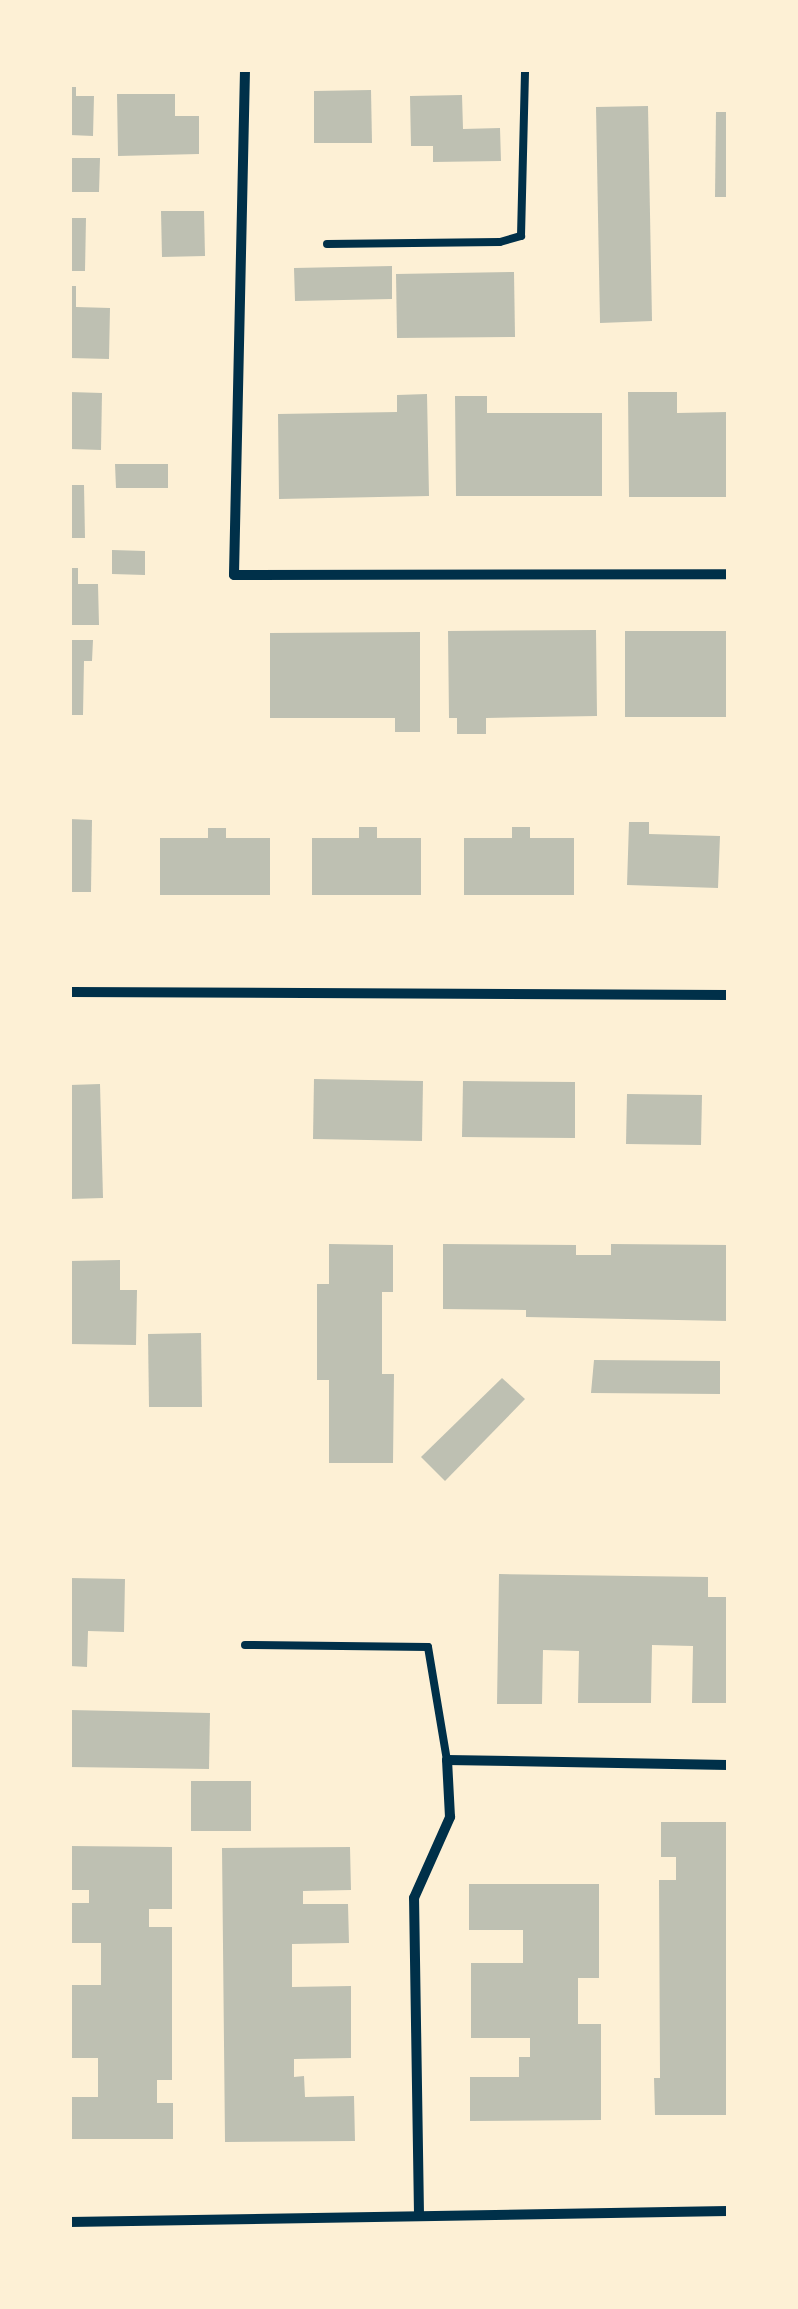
<!DOCTYPE html>
<html>
<head>
<meta charset="utf-8">
<style>
  body { margin:0 }
  #map { position:relative; width:798px; height:2309px; overflow:hidden; background:#fdf0d5; font-family:"Noto Sans",sans-serif }
  div>[style] { position:absolute }
  .building>* { inset:0; background:#bec0b2 }
  .service>* { height:8px; margin:-4px; padding:0 4px; transform-origin:4px; border-radius:4px; background:#003049 }
  .minor>* { height:10px; margin:-5px; padding:0 5px; transform-origin:5px; border-radius:5px; background:#003049 }
  span { translate:-50% -50%; white-space:nowrap; text-align:center; line-height:1.15; -webkit-text-stroke:8px #fdf0d5; paint-order:stroke }
  .frame { position:absolute; inset:0; border:72px solid #fdf0d5; pointer-events:none }
</style>
</head>
<body>
<div id="map">
  <div class="building">
    <i style="clip-path:polygon(70px 87px,76px 87px,76px 96px,94px 96px,93px 136px,70px 135px)"></i>
    <i style="clip-path:polygon(371px 90px,372px 143px,314px 143px,314px 91px)"></i>
    <i style="clip-path:polygon(117px 94px,175px 94px,175px 116px,199px 116px,199px 154px,118px 156px)"></i>
    <i style="clip-path:polygon(462px 95px,463px 129px,500px 128px,501px 161px,433px 162px,433px 146px,411px 146px,410px 96px)"></i>
    <i style="clip-path:polygon(648px 106px,652px 321px,600px 323px,596px 107px)"></i>
    <i style="clip-path:polygon(716px 112px,728px 112px,728px 197px,715px 197px)"></i>
    <i style="clip-path:polygon(70px 158px,100px 158px,99px 192px,70px 192px)"></i>
    <i style="clip-path:polygon(161px 211px,204px 211px,205px 256px,162px 257px)"></i>
    <i style="clip-path:polygon(70px 218px,86px 218px,85px 271px,70px 271px)"></i>
    <i style="clip-path:polygon(392px 266px,392px 299px,295px 301px,294px 268px)"></i>
    <i style="clip-path:polygon(514px 272px,515px 337px,397px 338px,396px 274px)"></i>
    <i style="clip-path:polygon(70px 286px,76px 286px,76px 307px,110px 308px,109px 359px,70px 358px)"></i>
    <i style="clip-path:polygon(70px 392px,102px 393px,101px 450px,70px 449px)"></i>
    <i style="clip-path:polygon(628px 392px,677px 392px,677px 413px,728px 412px,728px 497px,629px 497px)"></i>
    <i style="clip-path:polygon(427px 394px,429px 496px,279px 499px,278px 414px,397px 412px,397px 395px)"></i>
    <i style="clip-path:polygon(455px 396px,487px 396px,487px 413px,602px 413px,602px 496px,456px 496px)"></i>
    <i style="clip-path:polygon(115px 464px,168px 464px,168px 488px,116px 488px)"></i>
    <i style="clip-path:polygon(70px 485px,84px 485px,85px 538px,70px 538px)"></i>
    <i style="clip-path:polygon(112px 550px,145px 551px,145px 575px,112px 574px)"></i>
    <i style="clip-path:polygon(70px 568px,78px 568px,78px 584px,98px 584px,99px 625px,70px 625px)"></i>
    <i style="clip-path:polygon(596px 630px,597px 716px,486px 718px,486px 734px,457px 734px,457px 718px,449px 718px,448px 631px)"></i>
    <i style="clip-path:polygon(625px 631px,728px 631px,728px 717px,625px 717px)"></i>
    <i style="clip-path:polygon(420px 632px,420px 732px,395px 732px,395px 718px,270px 718px,270px 633px)"></i>
    <i style="clip-path:polygon(70px 640px,93px 640px,92px 661px,84px 661px,83px 715px,70px 715px)"></i>
    <i style="clip-path:polygon(70px 819px,92px 820px,91px 892px,70px 892px)"></i>
    <i style="clip-path:polygon(629px 822px,649px 822px,649px 834px,720px 836px,718px 888px,627px 885px)"></i>
    <i style="clip-path:polygon(359px 827px,377px 827px,377px 838px,421px 838px,421px 895px,312px 895px,312px 838px,359px 838px)"></i>
    <i style="clip-path:polygon(512px 827px,530px 827px,530px 838px,574px 838px,574px 895px,464px 895px,464px 838px,512px 838px)"></i>
    <i style="clip-path:polygon(208px 828px,226px 828px,226px 838px,270px 838px,270px 895px,160px 895px,160px 838px,208px 838px)"></i>
    <i style="clip-path:polygon(314px 1079px,423px 1081px,422px 1141px,313px 1139px)"></i>
    <i style="clip-path:polygon(463px 1081px,575px 1082px,575px 1138px,462px 1137px)"></i>
    <i style="clip-path:polygon(100px 1084px,103px 1198px,70px 1199px,70px 1085px)"></i>
    <i style="clip-path:polygon(627px 1094px,702px 1095px,701px 1145px,626px 1144px)"></i>
    <i style="clip-path:polygon(329px 1244px,393px 1245px,393px 1292px,382px 1292px,382px 1374px,394px 1374px,393px 1463px,329px 1463px,329px 1380px,317px 1380px,317px 1284px,329px 1284px)"></i>
    <i style="clip-path:polygon(443px 1244px,576px 1245px,576px 1255px,611px 1255px,611px 1244px,728px 1245px,728px 1321px,526px 1317px,526px 1310px,443px 1309px)"></i>
    <i style="clip-path:polygon(120px 1260px,120px 1290px,137px 1290px,136px 1345px,70px 1344px,70px 1261px)"></i>
    <i style="clip-path:polygon(201px 1333px,202px 1407px,149px 1407px,148px 1334px)"></i>
    <i style="clip-path:polygon(594px 1360px,720px 1361px,720px 1394px,591px 1393px)"></i>
    <i style="clip-path:polygon(502px 1378px,525px 1399px,445px 1481px,421px 1457px)"></i>
    <i style="clip-path:polygon(499px 1574px,708px 1577px,708px 1597px,728px 1597px,728px 1703px,692px 1703px,693px 1646px,652px 1645px,651px 1703px,578px 1703px,579px 1651px,543px 1650px,542px 1704px,497px 1704px)"></i>
    <i style="clip-path:polygon(70px 1578px,125px 1579px,124px 1632px,88px 1631px,87px 1667px,70px 1666px)"></i>
    <i style="clip-path:polygon(70px 1710px,210px 1713px,209px 1769px,70px 1767px)"></i>
    <i style="clip-path:polygon(191px 1781px,251px 1781px,251px 1831px,191px 1831px)"></i>
    <i style="clip-path:polygon(661px 1822px,728px 1822px,728px 2115px,655px 2115px,654px 2078px,660px 2078px,659px 1880px,676px 1880px,676px 1857px,661px 1857px)"></i>
    <i style="clip-path:polygon(70px 1846px,172px 1847px,172px 1909px,149px 1909px,149px 1927px,172px 1927px,172px 2080px,157px 2080px,157px 2103px,173px 2103px,173px 2139px,70px 2139px,70px 2097px,98px 2097px,98px 2058px,70px 2058px,70px 1985px,101px 1985px,101px 1943px,70px 1943px,70px 1903px,89px 1903px,89px 1890px,70px 1890px)"></i>
    <i style="clip-path:polygon(350px 1847px,351px 1890px,303px 1891px,303px 1904px,348px 1904px,349px 1943px,292px 1944px,292px 1987px,351px 1986px,351px 2058px,294px 2059px,294px 2077px,304px 2076px,305px 2097px,354px 2096px,355px 2141px,225px 2142px,222px 1848px)"></i>
    <i style="clip-path:polygon(469px 1884px,599px 1884px,599px 1978px,578px 1978px,578px 2024px,601px 2024px,601px 2120px,470px 2121px,470px 2077px,519px 2077px,519px 2057px,530px 2057px,530px 2038px,471px 2038px,471px 1963px,523px 1963px,523px 1930px,469px 1930px)"></i>
  </div>
  <div class="service">
    <i style="left:327px;top:244px;width:173px;rotate:-0.7deg"></i>
    <i style="left:500px;top:242px;width:22px;rotate:-16deg"></i>
    <i style="left:521px;top:236px;width:166px;rotate:-88.6deg"></i>
    <i style="left:245px;top:1645px;width:183px;rotate:0.6deg"></i>
    <i style="left:428px;top:1647px;width:115px;rotate:80.5deg"></i>
  </div>
  <div class="minor">
    <i style="left:245px;top:70px;width:505px;rotate:91.25deg"></i>
    <i style="left:234px;top:575px;width:494px;rotate:-0.1deg"></i>
    <i style="left:70px;top:992px;width:658px;rotate:0.26deg"></i>
    <i style="left:419px;top:2214px;width:316px;rotate:-90.9deg"></i>
    <i style="left:414px;top:1898px;width:89px;rotate:-66deg"></i>
    <i style="left:450px;top:1817px;width:57px;rotate:-93deg"></i>
    <i style="left:447px;top:1760px;width:281px;rotate:1deg"></i>
    <i style="left:70px;top:2222px;width:658px;rotate:-0.96deg"></i>
  </div>
  <div class="frame"></div>
</div>
</body>
</html>
